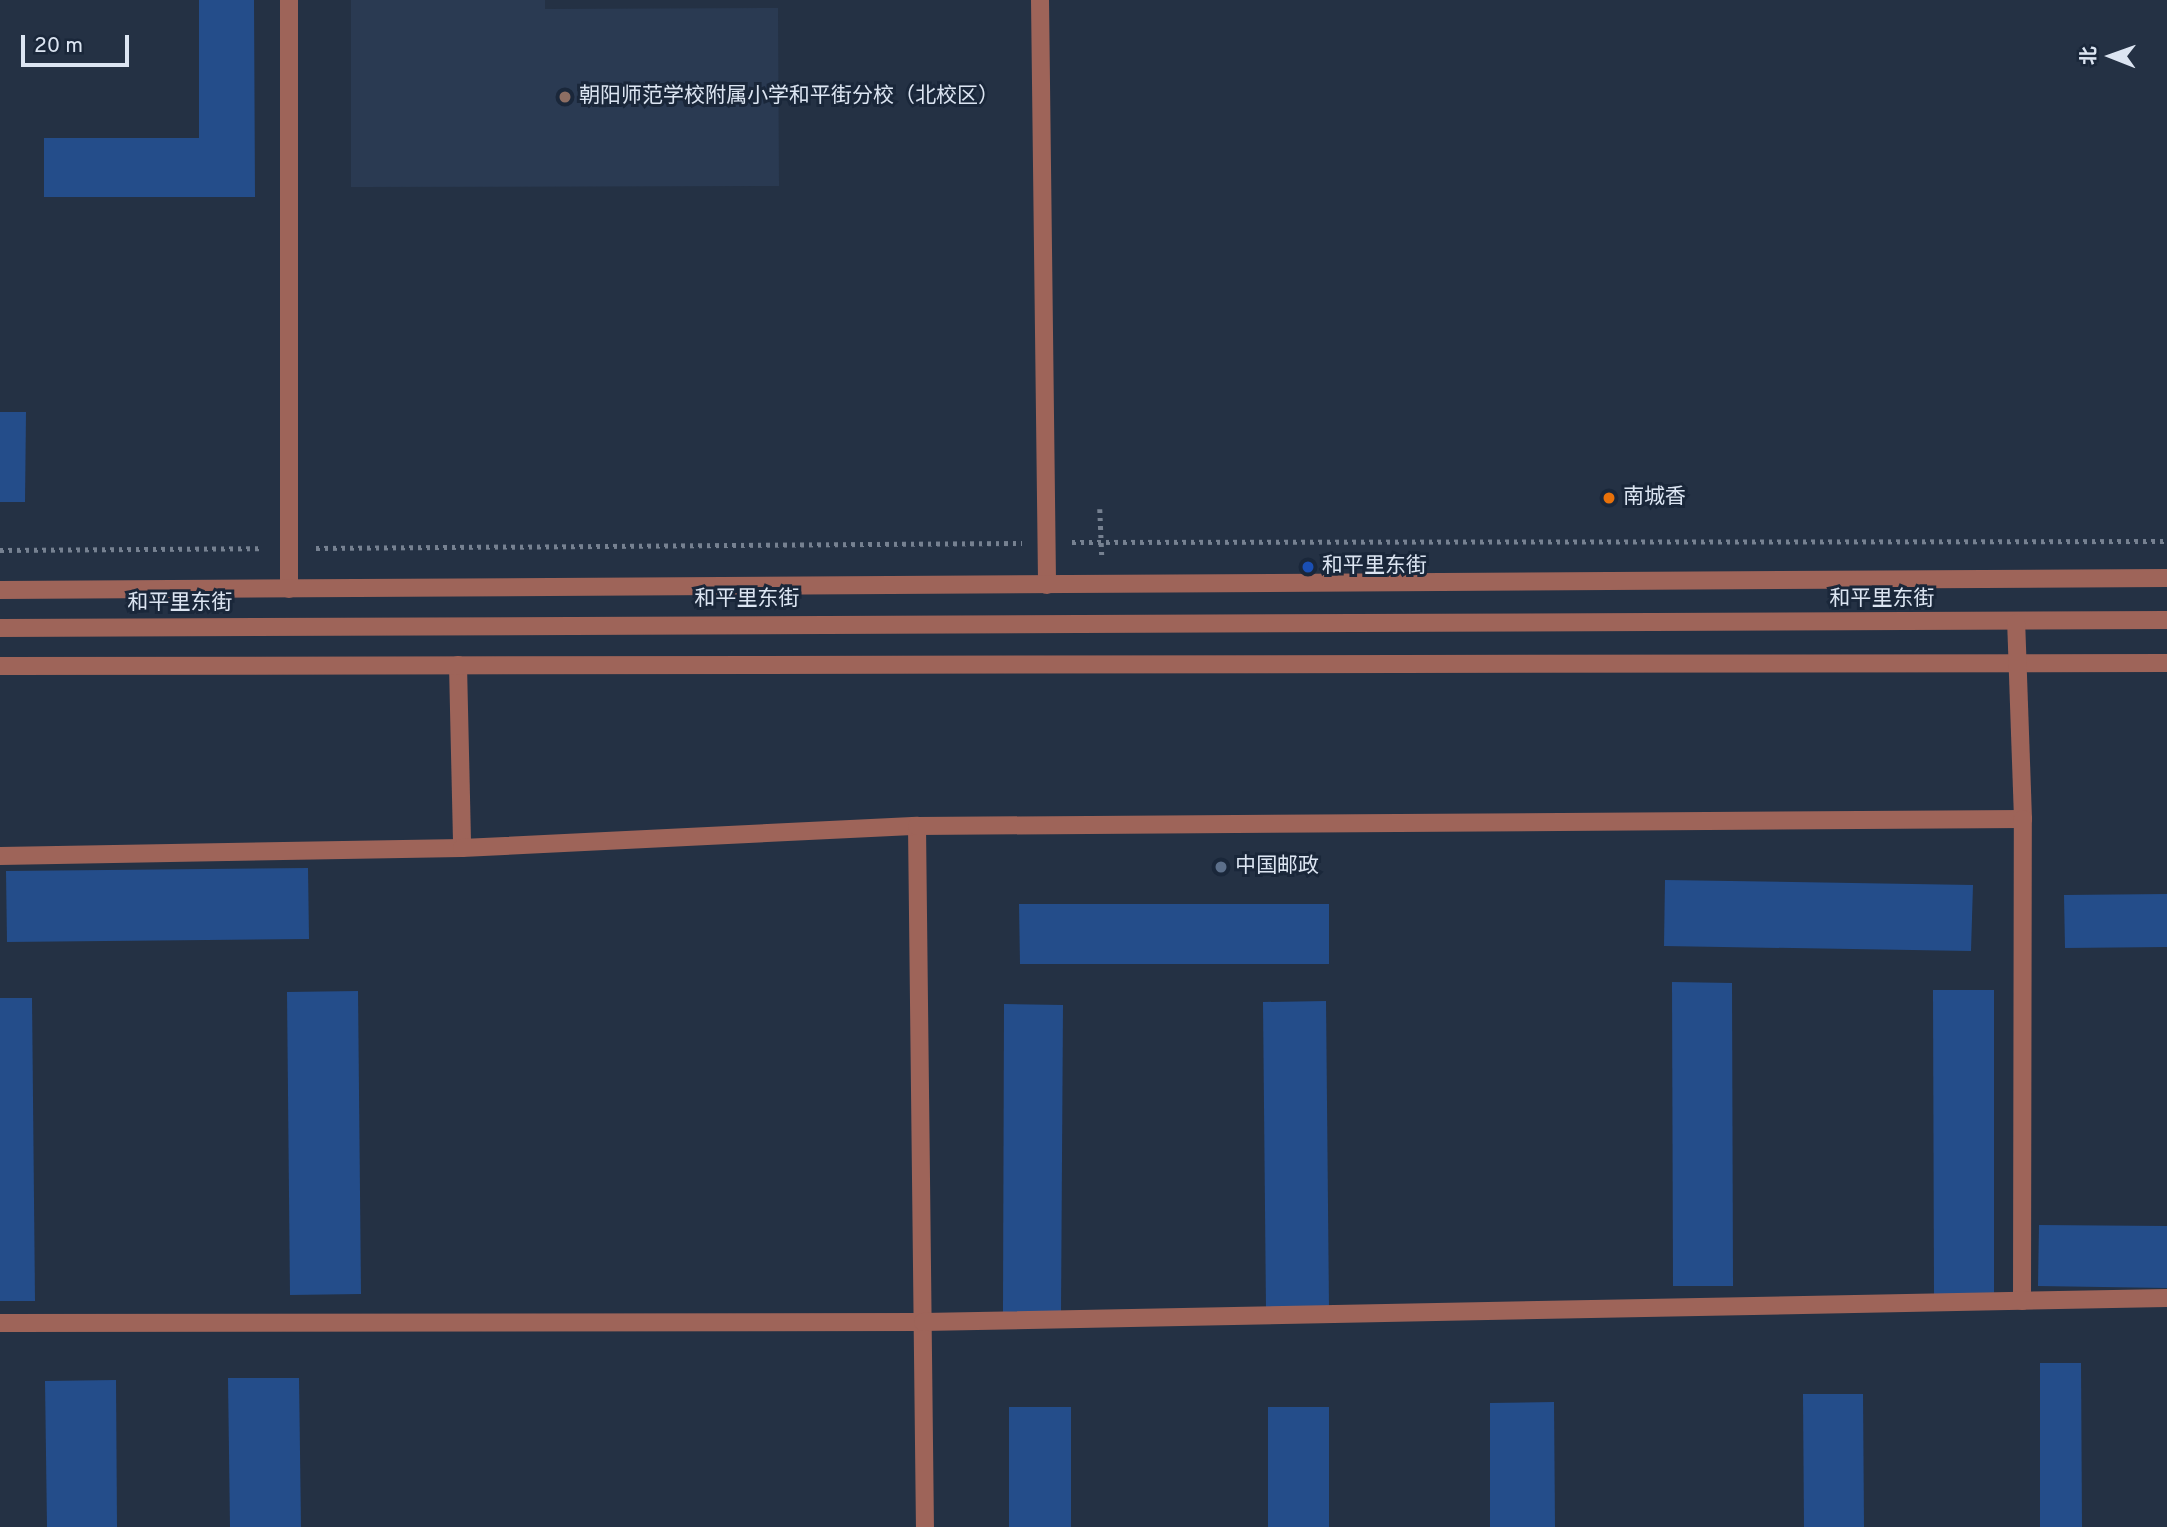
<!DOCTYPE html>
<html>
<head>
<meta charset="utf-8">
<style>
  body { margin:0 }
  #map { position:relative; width:2167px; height:1527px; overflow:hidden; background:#243144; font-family:Overpass,"Noto Sans SC",sans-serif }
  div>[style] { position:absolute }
  .built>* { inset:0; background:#2a3a52 }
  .building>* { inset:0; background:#244d8a }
  .path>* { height:4.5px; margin-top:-2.25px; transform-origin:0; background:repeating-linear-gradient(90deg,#768191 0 3.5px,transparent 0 8.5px) }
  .minor>* { height:18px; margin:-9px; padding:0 9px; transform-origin:9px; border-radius:9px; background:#9e6459 }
  .dots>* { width:19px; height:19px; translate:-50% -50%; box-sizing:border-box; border:4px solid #1a273a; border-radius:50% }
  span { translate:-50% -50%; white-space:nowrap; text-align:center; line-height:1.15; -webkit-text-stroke:6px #1a273a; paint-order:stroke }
  .poi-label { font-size:21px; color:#dce5f2 }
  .left { translate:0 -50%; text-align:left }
  .street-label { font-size:21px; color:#dce5f2 }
  .north { position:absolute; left:2076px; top:21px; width:70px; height:70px; -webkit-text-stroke:5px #1a273a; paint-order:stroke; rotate:271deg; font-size:19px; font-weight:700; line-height:28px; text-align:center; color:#dce5f2 }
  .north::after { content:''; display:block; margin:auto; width:24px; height:32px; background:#dce5f2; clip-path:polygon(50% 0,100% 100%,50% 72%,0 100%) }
  .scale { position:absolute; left:21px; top:35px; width:108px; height:32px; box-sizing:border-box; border:4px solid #dce5f2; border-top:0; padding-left:9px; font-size:21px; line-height:24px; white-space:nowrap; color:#dce5f2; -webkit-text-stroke:5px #1a273a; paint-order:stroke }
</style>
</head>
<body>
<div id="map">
  <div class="built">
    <i style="clip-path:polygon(351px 0,545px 0,545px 9px,778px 8px,779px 186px,351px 187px)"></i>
  </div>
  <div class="building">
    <i style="clip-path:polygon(199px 0,254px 0,255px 197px,44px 197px,44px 138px,199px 138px)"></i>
    <i style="clip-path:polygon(0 412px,26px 412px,25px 502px,0 502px)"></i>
    <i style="clip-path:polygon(308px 868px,309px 939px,7px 942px,6px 871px)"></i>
    <i style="clip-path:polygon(1665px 880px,1973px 885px,1971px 951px,1664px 946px)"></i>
    <i style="clip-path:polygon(2167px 894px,2167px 947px,2065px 948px,2064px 895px)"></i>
    <i style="clip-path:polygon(1019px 904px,1329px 904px,1329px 964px,1020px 964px)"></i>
    <i style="clip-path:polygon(1672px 982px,1732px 983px,1733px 1286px,1673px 1286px)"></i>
    <i style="clip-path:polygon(1933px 990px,1994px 990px,1994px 1294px,1934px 1294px)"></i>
    <i style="clip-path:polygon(358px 991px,361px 1294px,290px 1295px,287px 992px)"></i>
    <i style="clip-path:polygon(0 998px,32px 998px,35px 1301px,0 1301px)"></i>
    <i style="clip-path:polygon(1326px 1001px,1329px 1309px,1266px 1310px,1263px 1002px)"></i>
    <i style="clip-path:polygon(1004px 1004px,1063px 1005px,1061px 1312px,1003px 1312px)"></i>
    <i style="clip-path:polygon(2039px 1225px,2167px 1226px,2167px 1288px,2038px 1286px)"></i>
    <i style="clip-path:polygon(2040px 1363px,2081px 1363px,2082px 1527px,2040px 1527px)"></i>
    <i style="clip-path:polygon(228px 1378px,299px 1378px,301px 1527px,230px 1527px)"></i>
    <i style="clip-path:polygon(116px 1380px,117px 1527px,47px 1527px,45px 1381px)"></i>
    <i style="clip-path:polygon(1803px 1394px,1863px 1394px,1864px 1527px,1804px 1527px)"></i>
    <i style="clip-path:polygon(1554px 1402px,1555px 1527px,1490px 1527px,1490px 1403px)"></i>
    <i style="clip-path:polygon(1009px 1407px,1071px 1407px,1071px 1527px,1009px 1527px)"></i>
    <i style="clip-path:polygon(1268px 1407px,1329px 1407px,1329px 1527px,1268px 1527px)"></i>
  </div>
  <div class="path">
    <i style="left:1100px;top:509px;width:48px;rotate:87.6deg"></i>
    <i style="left:1072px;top:542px;width:1095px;rotate:-0.05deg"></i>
    <i style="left:316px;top:548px;width:706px;rotate:-0.41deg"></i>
    <i style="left:0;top:550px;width:262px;rotate:-0.4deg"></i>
  </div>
  <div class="minor">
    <i style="left:289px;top:0;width:589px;rotate:90deg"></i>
    <i style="left:1040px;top:0;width:585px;rotate:89.31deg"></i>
    <i style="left:0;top:590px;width:2167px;rotate:-0.32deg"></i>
    <i style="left:0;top:628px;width:2167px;rotate:-0.21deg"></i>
    <i style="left:458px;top:665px;width:183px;rotate:88.7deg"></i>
    <i style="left:0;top:666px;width:2167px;rotate:-0.08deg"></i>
    <i style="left:917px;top:826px;width:701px;rotate:89.35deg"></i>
    <i style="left:0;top:856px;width:462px;rotate:-1deg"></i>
    <i style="left:462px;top:848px;width:456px;rotate:-2.8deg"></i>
    <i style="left:917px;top:826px;width:1106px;rotate:-0.36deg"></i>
    <i style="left:2023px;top:819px;width:196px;rotate:-92deg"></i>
    <i style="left:2022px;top:1301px;width:482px;rotate:-89.9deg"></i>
    <i style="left:0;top:1323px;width:923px;rotate:-0.06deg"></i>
    <i style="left:923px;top:1322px;width:1244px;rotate:-1.11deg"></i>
  </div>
  <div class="dots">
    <i style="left:565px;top:97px;background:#8d6e63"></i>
    <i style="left:1609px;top:498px;background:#e8710a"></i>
    <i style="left:1308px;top:567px;background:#1a4fb4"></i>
    <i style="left:1221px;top:867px;background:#5c6f8a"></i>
  </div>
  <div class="poi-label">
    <span class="left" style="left:579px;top:97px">朝阳师范学校附属小学和平街分校（北校区）</span>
    <span class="left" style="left:1623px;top:498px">南城香</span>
    <span class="left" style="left:1322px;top:567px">和平里东街</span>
    <span class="left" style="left:1235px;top:867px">中国邮政</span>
  </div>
  <div class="street-label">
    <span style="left:747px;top:600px">和平里东街</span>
    <span style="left:1882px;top:600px">和平里东街</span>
    <span style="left:180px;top:604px">和平里东街</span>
  </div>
  <div class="north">北</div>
  <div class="scale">20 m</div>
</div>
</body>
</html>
